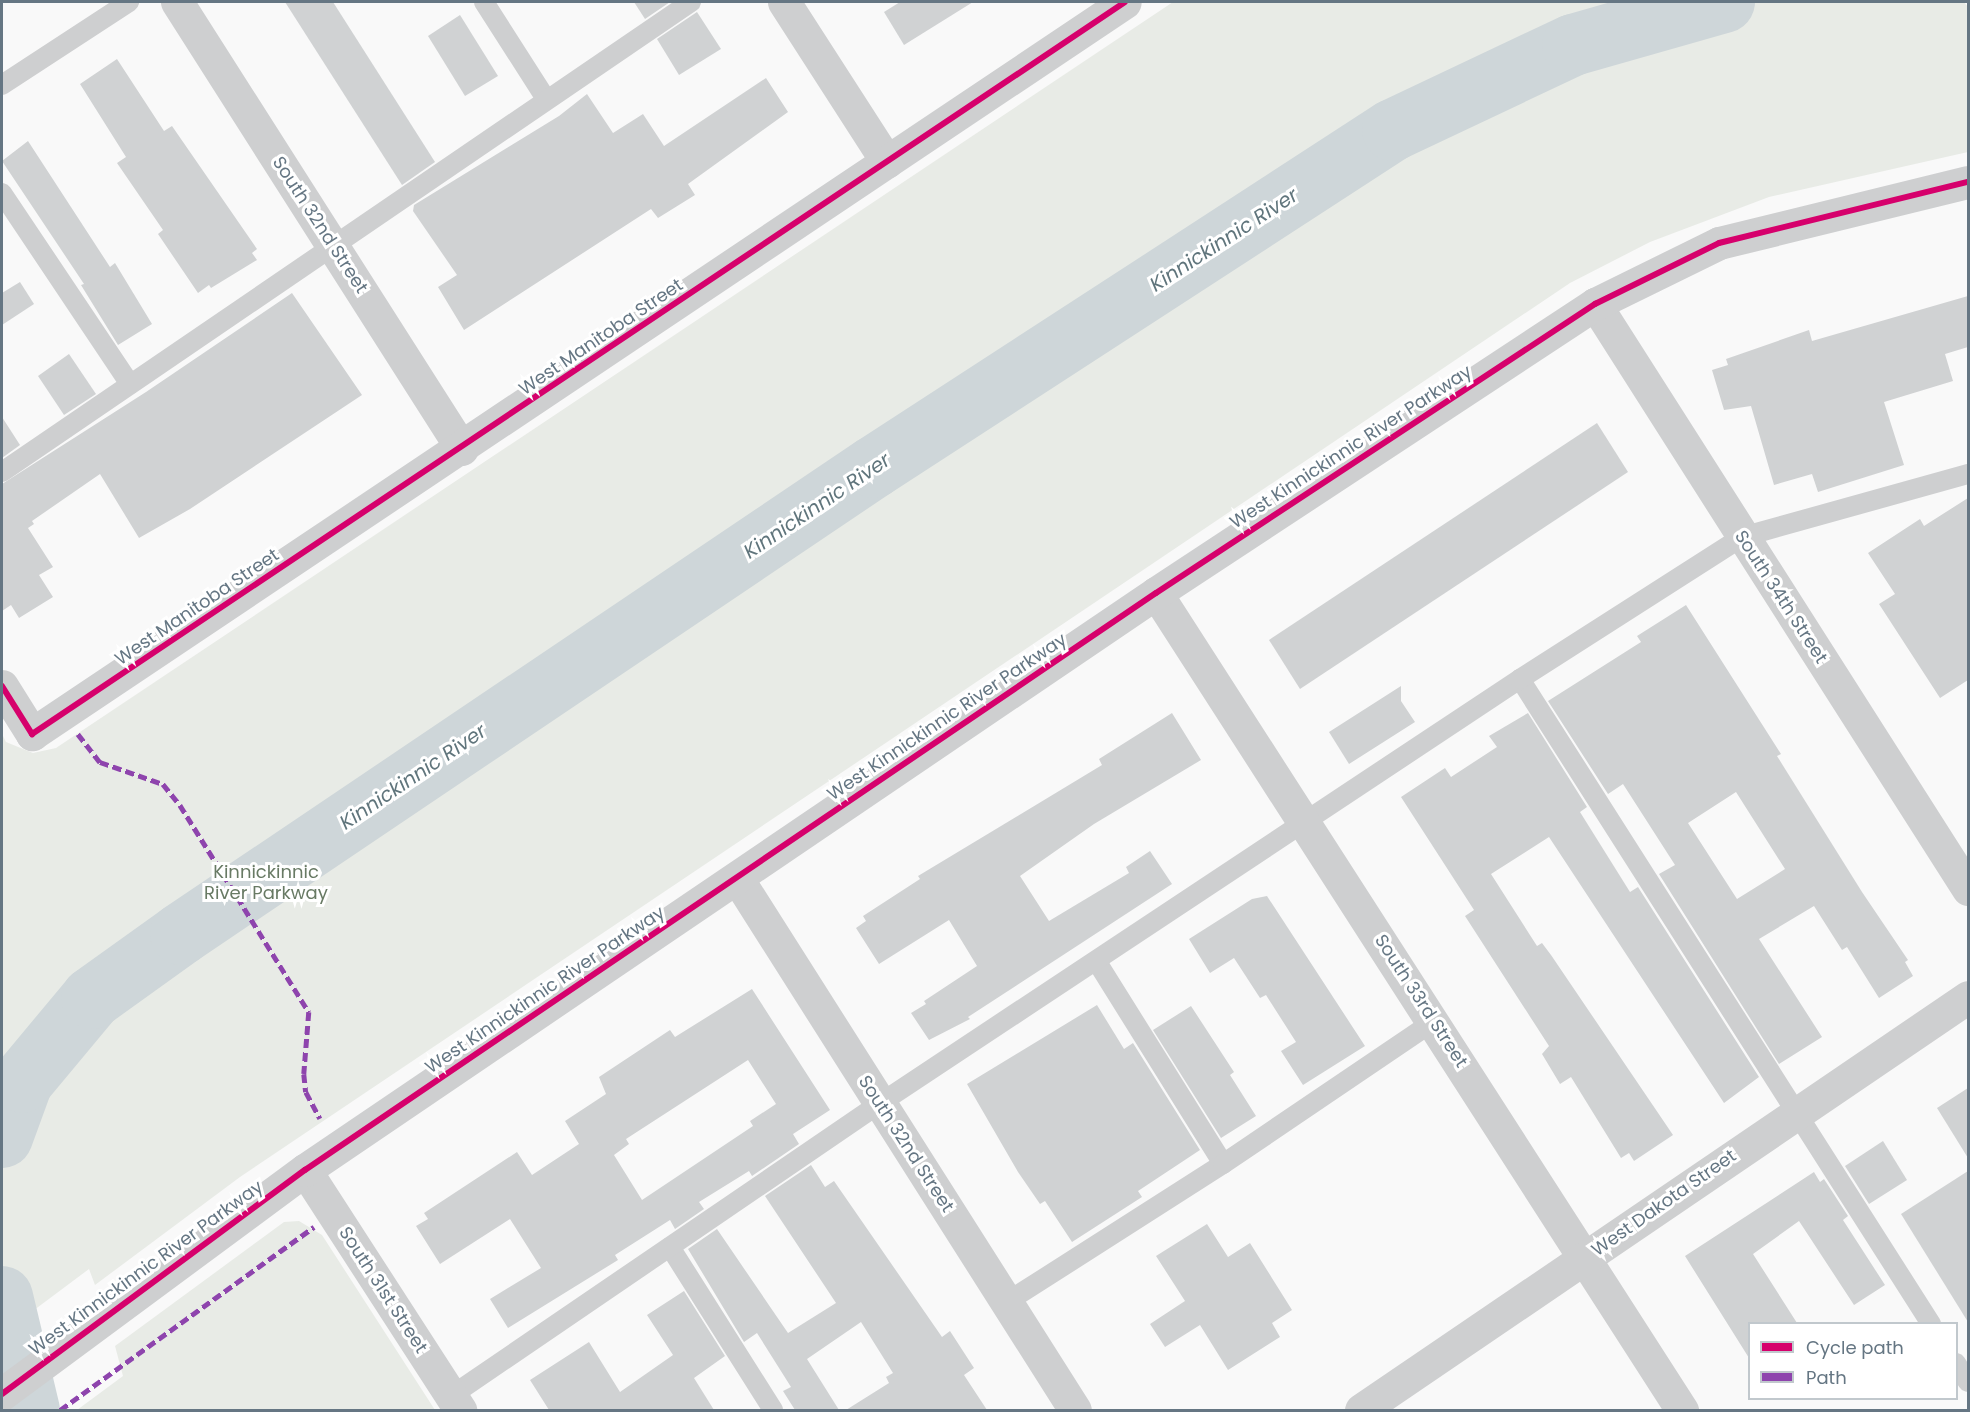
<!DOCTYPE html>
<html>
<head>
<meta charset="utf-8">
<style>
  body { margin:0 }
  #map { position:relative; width:1970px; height:1412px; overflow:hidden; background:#f9f9f9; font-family:Poppins,sans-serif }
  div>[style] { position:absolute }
  .green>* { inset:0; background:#e8ebe6 }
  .river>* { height:62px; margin:-31px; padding:0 31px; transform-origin:31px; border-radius:31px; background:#ced6d9 }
  .building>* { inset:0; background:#d0d2d3 }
  .lane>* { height:20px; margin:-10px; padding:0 10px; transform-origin:10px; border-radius:10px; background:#cecfd0 }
  .street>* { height:33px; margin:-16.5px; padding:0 16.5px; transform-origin:16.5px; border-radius:16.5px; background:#cecfd0 }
  .quiet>* { height:4.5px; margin-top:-2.25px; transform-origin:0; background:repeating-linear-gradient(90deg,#8e44ad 0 9px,transparent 0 13.5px) }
  .cycleway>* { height:6px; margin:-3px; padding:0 3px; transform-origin:3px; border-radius:3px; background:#d6006c }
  span { translate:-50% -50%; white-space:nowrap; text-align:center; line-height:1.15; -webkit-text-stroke:6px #fff; paint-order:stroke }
  .street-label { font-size:18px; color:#657683 }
  .park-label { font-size:18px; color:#687a64 }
  .water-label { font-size:20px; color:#60757c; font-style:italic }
  .frame { position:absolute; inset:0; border:3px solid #657683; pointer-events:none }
  .legend { position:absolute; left:1748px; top:1322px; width:210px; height:78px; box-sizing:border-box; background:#fff; border:2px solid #c1c8cd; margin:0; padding:8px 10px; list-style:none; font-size:18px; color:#657683 }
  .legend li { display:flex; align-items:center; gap:12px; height:30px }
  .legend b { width:30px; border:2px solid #c1c8cd }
</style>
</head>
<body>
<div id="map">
  <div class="green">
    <i style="clip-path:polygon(1173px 2px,1964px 2px,1968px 7px,1968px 152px,1769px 197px,1650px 242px,1570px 283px,240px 1177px,95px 1285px,89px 1269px,2px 1334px,2px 734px,6px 742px,33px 753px,56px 748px)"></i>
    <i style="clip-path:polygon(299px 1221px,322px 1235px,435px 1410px,77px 1410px,123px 1376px,115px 1346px,284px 1222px)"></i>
  </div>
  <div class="river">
    <i style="left:2px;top:1137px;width:59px;rotate:-70deg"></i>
    <i style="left:22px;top:1082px;width:109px;rotate:-50.2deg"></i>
    <i style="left:92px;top:998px;width:110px;rotate:-35.7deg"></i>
    <i style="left:181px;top:934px;width:836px;rotate:-33.98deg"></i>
    <i style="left:874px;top:467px;width:619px;rotate:-33deg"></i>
    <i style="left:1393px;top:130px;width:199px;rotate:-25.3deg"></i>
    <i style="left:1573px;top:45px;width:157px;rotate:-15.9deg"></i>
    <i style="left:2px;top:1297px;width:116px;rotate:76.6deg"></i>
  </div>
  <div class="building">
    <i style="clip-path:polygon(285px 2px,333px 2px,435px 162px,402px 185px)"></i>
    <i style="clip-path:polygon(634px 2px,670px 2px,645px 19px)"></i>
    <i style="clip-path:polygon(900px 2px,973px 2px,904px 45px,884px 12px)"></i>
    <i style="clip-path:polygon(697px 12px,721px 49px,679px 75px,657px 39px)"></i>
    <i style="clip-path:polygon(460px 15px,498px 76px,465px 96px,428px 36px)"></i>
    <i style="clip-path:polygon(117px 59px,164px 131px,172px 126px,257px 249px,252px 253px,257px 260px,211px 288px,209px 285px,198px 293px,158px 234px,163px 230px,117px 163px,126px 157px,80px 84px)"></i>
    <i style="clip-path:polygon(766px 78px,788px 112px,688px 184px,695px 195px,658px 218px,651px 209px,464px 330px,438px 287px,457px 275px,413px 211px,414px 205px,559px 116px,587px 94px,613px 133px,643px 114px,664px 146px)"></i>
    <i style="clip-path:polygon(28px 141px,110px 267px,115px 263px,152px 324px,118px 345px,81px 285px,84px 284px,2px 161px)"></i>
    <i style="clip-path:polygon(20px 282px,34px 304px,2px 325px,2px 293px)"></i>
    <i style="clip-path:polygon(292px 293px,362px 395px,190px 509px,139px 538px,100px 474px,32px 521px,34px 524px,28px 528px,53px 567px,39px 575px,53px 597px,19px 618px,11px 605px,2px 611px,2px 484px,146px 392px)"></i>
    <i style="clip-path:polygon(1968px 296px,1968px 347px,1945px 354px,1953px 381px,1884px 402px,1904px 465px,1818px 492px,1812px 474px,1774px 485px,1751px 406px,1724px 410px,1712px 370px,1728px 365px,1726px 359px,1809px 330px,1812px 341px)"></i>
    <i style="clip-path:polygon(69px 354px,96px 394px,64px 415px,38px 376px)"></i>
    <i style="clip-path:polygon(2px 417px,20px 445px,2px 458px)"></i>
    <i style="clip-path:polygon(1597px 423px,1628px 472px,1300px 689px,1269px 640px)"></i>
    <i style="clip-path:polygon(1968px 498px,1968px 680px,1940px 698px,1879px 604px,1895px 594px,1868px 553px,1920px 519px,1924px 526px)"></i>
    <i style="clip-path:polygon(evenodd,1686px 605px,1781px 754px,1777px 756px,1862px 892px,1908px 960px,1905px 962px,1913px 976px,1879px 998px,1847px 947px,1842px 950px,1814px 906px,1759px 939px,1822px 1037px,1779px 1064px,1659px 874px,1675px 865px,1623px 784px,1608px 794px,1548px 701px,1641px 642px,1637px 636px,1686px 605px,1736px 792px,1785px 869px,1737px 899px,1688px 823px,1736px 792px)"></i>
    <i style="clip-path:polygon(1401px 686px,1401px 701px,1415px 722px,1349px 764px,1329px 732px)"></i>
    <i style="clip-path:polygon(1172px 713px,1201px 760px,1094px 824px,1020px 876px,1049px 921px,1129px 873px,1126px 867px,1150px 851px,1172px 884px,968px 1017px,970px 1019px,929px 1040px,911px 1013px,926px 1004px,924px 1001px,977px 966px,949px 920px,879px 964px,856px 928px,866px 921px,863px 916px,920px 879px,918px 876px,1102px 765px,1099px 759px)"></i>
    <i style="clip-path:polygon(1528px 713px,1587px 807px,1580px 812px,1630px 892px,1638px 887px,1759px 1077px,1724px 1103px,1549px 837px,1491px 874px,1537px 946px,1542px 943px,1551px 955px,1673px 1135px,1634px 1161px,1629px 1153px,1621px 1158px,1571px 1077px,1560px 1084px,1542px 1054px,1549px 1046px,1465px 916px,1474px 910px,1401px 797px,1445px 768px,1451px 777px,1497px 747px,1489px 736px)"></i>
    <i style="clip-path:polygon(1267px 896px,1365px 1046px,1303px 1085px,1281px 1051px,1296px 1042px,1266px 995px,1260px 998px,1234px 958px,1210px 973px,1189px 939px,1252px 899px)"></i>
    <i style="clip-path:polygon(evenodd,752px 989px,830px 1110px,793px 1134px,799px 1144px,752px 1176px,749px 1171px,699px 1202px,704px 1209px,675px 1229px,670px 1220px,615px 1255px,618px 1260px,508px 1328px,490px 1299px,541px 1268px,510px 1219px,440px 1264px,416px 1226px,428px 1219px,424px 1213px,517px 1152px,532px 1175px,579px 1144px,565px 1121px,606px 1094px,599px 1077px,670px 1030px,675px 1037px,752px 989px,748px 1060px,776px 1104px,750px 1121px,753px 1126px,642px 1200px,614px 1155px,629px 1144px,626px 1139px,748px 1060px)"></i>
    <i style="clip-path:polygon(1097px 1005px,1124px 1049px,1133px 1043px,1200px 1150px,1138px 1191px,1142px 1197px,1072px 1242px,1045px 1201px,1040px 1204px,1018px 1172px,967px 1084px)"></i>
    <i style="clip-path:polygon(1191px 1006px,1234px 1072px,1230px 1075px,1256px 1116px,1221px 1138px,1153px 1030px)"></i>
    <i style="clip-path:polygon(1968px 1088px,1968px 1158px,1937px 1108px)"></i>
    <i style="clip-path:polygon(1883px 1141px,1907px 1180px,1869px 1204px,1845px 1166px)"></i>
    <i style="clip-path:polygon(811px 1165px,825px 1187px,834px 1181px,942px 1337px,950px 1331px,974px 1368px,964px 1375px,987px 1410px,846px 1410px,889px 1383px,886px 1377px,893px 1373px,861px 1322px,807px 1359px,839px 1410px,795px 1410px,783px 1391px,791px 1387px,757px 1333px,744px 1342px,688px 1249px,717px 1229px,788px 1333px,836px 1303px,765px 1196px)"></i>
    <i style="clip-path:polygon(1968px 1171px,1968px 1322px,1901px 1214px)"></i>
    <i style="clip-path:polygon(1814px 1172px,1820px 1182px,1824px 1179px,1848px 1216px,1843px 1220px,1885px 1285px,1854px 1305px,1799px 1221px,1753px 1254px,1797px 1323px,1749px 1323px,1749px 1358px,1685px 1256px)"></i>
    <i style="clip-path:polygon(1207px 1224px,1228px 1257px,1250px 1243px,1292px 1310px,1272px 1323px,1280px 1337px,1228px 1370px,1200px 1325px,1165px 1347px,1150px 1324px,1185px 1301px,1156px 1256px)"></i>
    <i style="clip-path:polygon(684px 1291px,725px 1356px,694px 1378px,714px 1410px,549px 1410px,530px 1380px,589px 1342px,620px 1392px,673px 1355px,647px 1315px)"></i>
  </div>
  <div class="lane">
    <i style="left:484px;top:2px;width:115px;rotate:57.4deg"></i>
    <i style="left:2px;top:85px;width:152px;rotate:-33.2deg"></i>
    <i style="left:2px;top:193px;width:230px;rotate:56.2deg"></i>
    <i style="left:2px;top:472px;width:834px;rotate:-34.3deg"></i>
    <i style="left:1520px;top:679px;width:765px;rotate:57.49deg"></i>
    <i style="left:1097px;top:962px;width:238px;rotate:58deg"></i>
    <i style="left:670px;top:1247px;width:193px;rotate:57.7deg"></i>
    <i style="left:1007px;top:1302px;width:256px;rotate:-32.6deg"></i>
    <i style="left:1223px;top:1164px;width:255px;rotate:-34.1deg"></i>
    <i style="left:1956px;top:1363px;width:22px;rotate:58deg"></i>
    <i style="left:451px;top:1396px;width:518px;rotate:-34.3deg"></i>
    <i style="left:879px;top:1104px;width:769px;rotate:-33.55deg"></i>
    <i style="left:1520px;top:679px;width:264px;rotate:-32.6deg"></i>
    <i style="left:1742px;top:537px;width:235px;rotate:-15.6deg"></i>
  </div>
  <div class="street">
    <i style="left:177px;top:2px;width:530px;rotate:57.48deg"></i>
    <i style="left:784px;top:2px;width:190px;rotate:57.2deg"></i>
    <i style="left:1595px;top:304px;width:694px;rotate:57.48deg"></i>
    <i style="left:1156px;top:593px;width:972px;rotate:57.23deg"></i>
    <i style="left:2px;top:686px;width:57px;rotate:58deg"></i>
    <i style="left:32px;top:734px;width:1315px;rotate:-33.81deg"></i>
    <i style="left:737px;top:878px;width:630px;rotate:57.57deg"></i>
    <i style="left:305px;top:1170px;width:286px;rotate:57.1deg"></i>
    <i style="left:2px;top:1394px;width:377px;rotate:-36.5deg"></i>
    <i style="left:305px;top:1170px;width:1028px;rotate:-34.14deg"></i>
    <i style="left:1156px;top:593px;width:526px;rotate:-33.36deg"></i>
    <i style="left:1595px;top:304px;width:138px;rotate:-26.2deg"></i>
    <i style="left:1719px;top:243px;width:256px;rotate:-13.8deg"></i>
    <i style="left:1361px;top:1410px;width:734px;rotate:-34.23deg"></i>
  </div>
  <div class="quiet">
    <i style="left:78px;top:734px;width:36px;rotate:52deg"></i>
    <i style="left:100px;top:762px;width:67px;rotate:19.2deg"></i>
    <i style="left:163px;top:784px;width:27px;rotate:51deg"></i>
    <i style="left:180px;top:805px;width:244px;rotate:58.1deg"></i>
    <i style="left:309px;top:1012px;width:62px;rotate:94.6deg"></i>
    <i style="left:304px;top:1074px;width:18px;rotate:84deg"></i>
    <i style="left:306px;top:1092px;width:30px;rotate:62deg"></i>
    <i style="left:60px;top:1410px;width:313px;rotate:-35.8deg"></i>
  </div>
  <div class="cycleway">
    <i style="left:2px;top:686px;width:57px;rotate:58deg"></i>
    <i style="left:32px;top:734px;width:1315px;rotate:-33.81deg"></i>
    <i style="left:2px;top:1394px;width:377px;rotate:-36.5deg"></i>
    <i style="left:305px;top:1170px;width:1028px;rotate:-34.14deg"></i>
    <i style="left:1156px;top:593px;width:526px;rotate:-33.36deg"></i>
    <i style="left:1595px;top:304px;width:138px;rotate:-26.2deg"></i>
    <i style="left:1719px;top:243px;width:256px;rotate:-13.8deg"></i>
  </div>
  <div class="street-label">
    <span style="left:320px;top:225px;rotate:57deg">South 32nd Street</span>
    <span style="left:601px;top:337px;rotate:-34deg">West Manitoba Street</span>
    <span style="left:1351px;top:447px;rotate:-33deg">West Kinnickinnic River Parkway</span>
    <span style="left:1781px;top:597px;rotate:57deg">South 34th Street</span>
    <span style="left:197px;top:607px;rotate:-34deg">West Manitoba Street</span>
    <span style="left:947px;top:717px;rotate:-34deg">West Kinnickinnic River Parkway</span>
    <span style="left:545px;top:990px;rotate:-34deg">West Kinnickinnic River Parkway</span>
    <span style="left:1421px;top:1001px;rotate:57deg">South 33rd Street</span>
    <span style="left:906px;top:1144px;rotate:57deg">South 32nd Street</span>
    <span style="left:1664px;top:1203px;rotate:-35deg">West Dakota Street</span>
    <span style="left:146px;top:1268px;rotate:-36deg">West Kinnickinnic River Parkway</span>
    <span style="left:383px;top:1290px;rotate:57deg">South 31st Street</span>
  </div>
  <div class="park-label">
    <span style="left:266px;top:883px">Kinnickinnic<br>River Parkway</span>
  </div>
  <div class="water-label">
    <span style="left:1224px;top:240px;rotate:-33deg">Kinnickinnic River</span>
    <span style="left:817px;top:506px;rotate:-34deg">Kinnickinnic River</span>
    <span style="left:413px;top:777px;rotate:-34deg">Kinnickinnic River</span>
  </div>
  <div class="frame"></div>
  <ul class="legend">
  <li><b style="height:8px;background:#d6006c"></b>Cycle path</li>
  <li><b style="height:8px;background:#8e44ad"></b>Path</li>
  </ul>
</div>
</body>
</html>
